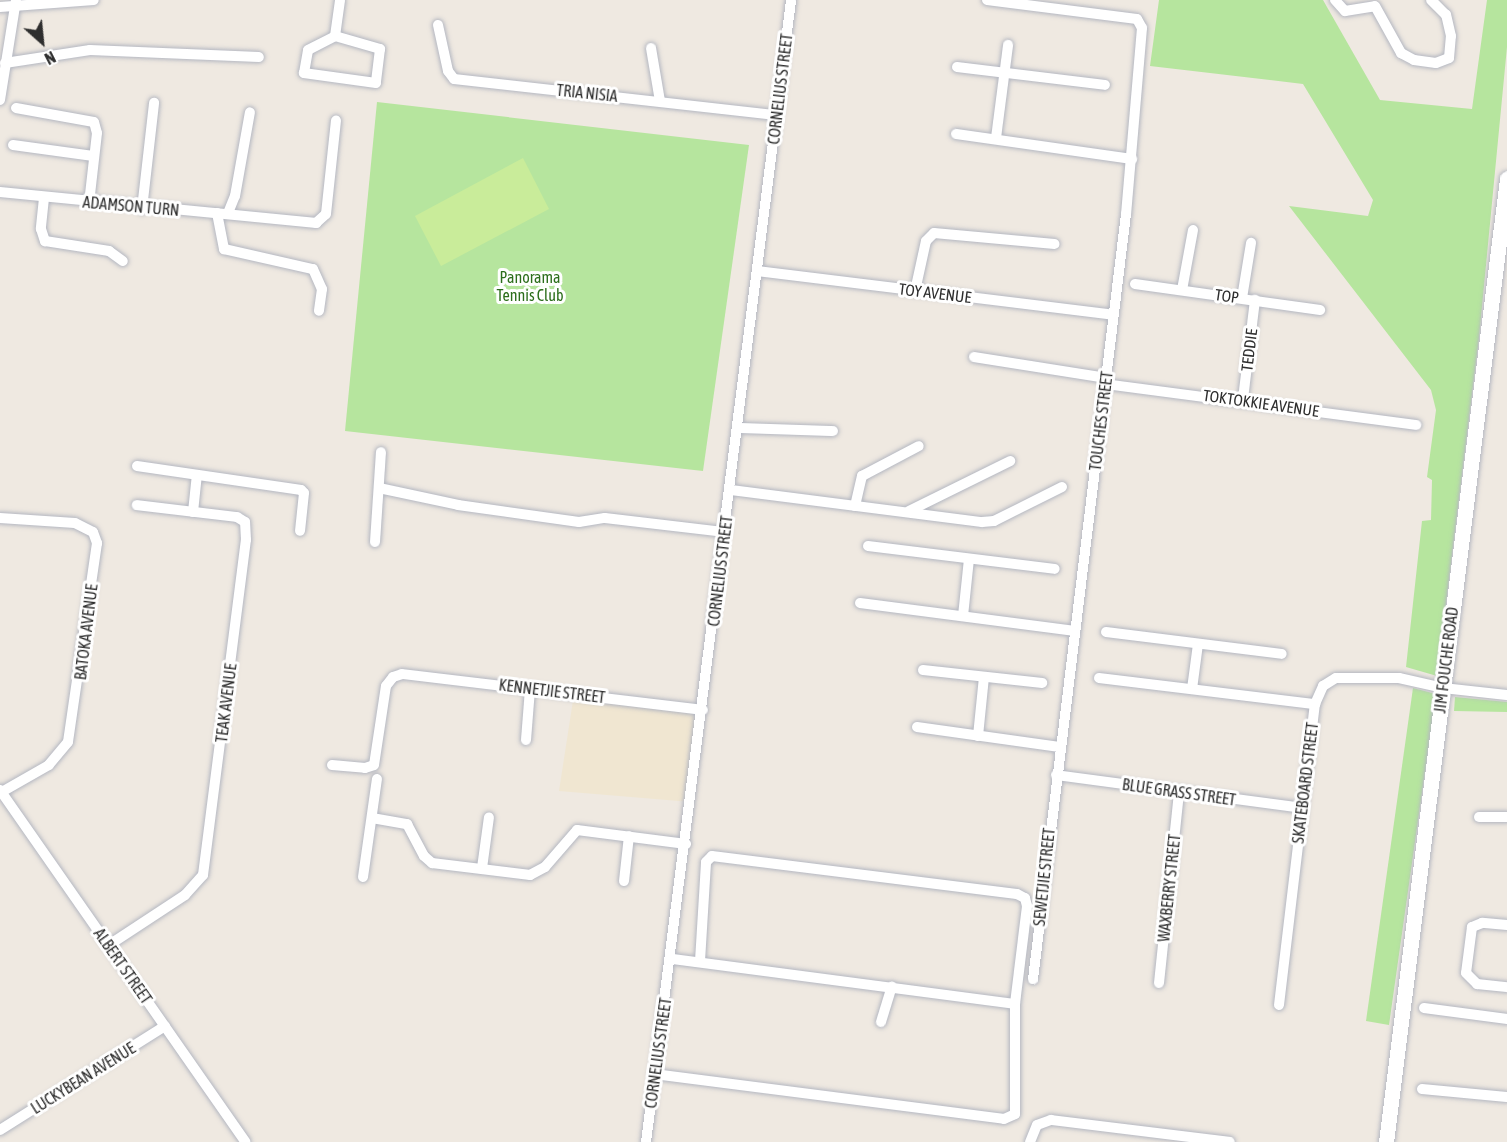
<!DOCTYPE html>
<html>
<head>
<meta charset="utf-8">
<style>
  body { margin:0 }
  #map { position:relative; width:1507px; height:1142px; overflow:hidden; background:#efe9e1; font-family:"Asap Condensed",sans-serif }
  div>[style] { position:absolute }
  .education>* { inset:0; background:#f0e6d1 }
  .green>* { inset:0; background:#b6e59e }
  .pitch>* { inset:0; background:#c9ec9a }
  .roads { filter:drop-shadow(0 0 2px #b4b7c1) drop-shadow(0 0 2px #b4b7c1) }
  .street>* { height:10px; margin:-5px; padding:0 5px; transform-origin:5px; border-radius:5px; background:#fff }
  .secondary>* { height:15px; margin:-7.5px; padding:0 7.5px; transform-origin:7.5px; border-radius:7.5px; background:#fff }
  span { translate:-50% -50%; white-space:nowrap; text-align:center; line-height:1.15; -webkit-text-stroke:6px #fff; paint-order:stroke }
  .street-label { font-size:16px; color:#2e2e2e }
  .park-label { font-size:16px; color:#2c6e1b }
  .north { position:absolute; left:12px; top:12px; width:60px; height:60px; -webkit-text-stroke:4px #fff; paint-order:stroke; rotate:153deg; font-size:16px; font-weight:700; line-height:24px; text-align:center; color:#2e2e2e }
  .north::after { content:''; display:block; margin:auto; width:21px; height:27px; background:#2e2e2e; clip-path:polygon(50% 0,100% 100%,50% 72%,0 100%) }
</style>
</head>
<body>
<div id="map">
  <div class="education">
    <i style="clip-path:polygon(574px 694px,703px 710px,691px 802px,559px 791px)"></i>
  </div>
  <div class="green">
    <i style="clip-path:polygon(1159px 0,1323px 0,1380px 100px,1472px 109px,1487px 0,1507px 0,1507px 47px,1479px 338px,1437px 676px,1406px 667px,1422px 521px,1431px 520px,1432px 480px,1427px 477px,1436px 410px,1431px 390px,1289px 206px,1368px 216px,1373px 200px,1303px 84px,1150px 66px)"></i>
    <i style="clip-path:polygon(377px 102px,749px 145px,703px 471px,345px 431px)"></i>
    <i style="clip-path:polygon(1413px 688px,1436px 694px,1389px 1025px,1366px 1021px)"></i>
    <i style="clip-path:polygon(1455px 697px,1507px 702px,1507px 712px,1454px 711px)"></i>
  </div>
  <div class="pitch">
    <i style="clip-path:polygon(523px 158px,549px 209px,441px 266px,415px 216px)"></i>
  </div>
  <div class="roads">
    <div class="street">
      <i style="left:987px;top:0;width:151px;rotate:7.2deg"></i>
      <i style="left:1137px;top:19px;width:10px;rotate:61deg"></i>
      <i style="left:1142px;top:28px;width:187px;rotate:94.9deg"></i>
      <i style="left:1126px;top:214px;width:771px;rotate:96.93deg"></i>
      <i style="left:1335px;top:0;width:15px;rotate:48deg"></i>
      <i style="left:1345px;top:11px;width:30px;rotate:-9deg"></i>
      <i style="left:1375px;top:6px;width:54px;rotate:61deg"></i>
      <i style="left:1401px;top:53px;width:15px;rotate:28deg"></i>
      <i style="left:1414px;top:60px;width:22px;rotate:8deg"></i>
      <i style="left:1436px;top:63px;width:14px;rotate:-21deg"></i>
      <i style="left:1449px;top:58px;width:22px;rotate:-85deg"></i>
      <i style="left:1451px;top:36px;width:22px;rotate:-103deg"></i>
      <i style="left:1446px;top:15px;width:21px;rotate:-135deg"></i>
      <i style="left:0;top:7px;width:94px;rotate:-4.3deg"></i>
      <i style="left:438px;top:25px;width:47px;rotate:77.7deg"></i>
      <i style="left:448px;top:71px;width:10px;rotate:53deg"></i>
      <i style="left:454px;top:79px;width:324px;rotate:6.4deg"></i>
      <i style="left:335px;top:36px;width:47px;rotate:16.1deg"></i>
      <i style="left:380px;top:49px;width:34px;rotate:97deg"></i>
      <i style="left:376px;top:83px;width:73px;rotate:-172.1deg"></i>
      <i style="left:304px;top:73px;width:23px;rotate:-80deg"></i>
      <i style="left:308px;top:50px;width:30px;rotate:-27deg"></i>
      <i style="left:335px;top:36px;width:36px;rotate:-82deg"></i>
      <i style="left:651px;top:48px;width:54px;rotate:80.4deg"></i>
      <i style="left:5px;top:63px;width:86px;rotate:-8.7deg"></i>
      <i style="left:90px;top:50px;width:169px;rotate:2.4deg"></i>
      <i style="left:957px;top:67px;width:149px;rotate:6.9deg"></i>
      <i style="left:0;top:100px;width:101px;rotate:-80.9deg"></i>
      <i style="left:16px;top:108px;width:79px;rotate:10.2deg"></i>
      <i style="left:94px;top:122px;width:11px;rotate:75deg"></i>
      <i style="left:97px;top:133px;width:70px;rotate:96.5deg"></i>
      <i style="left:956px;top:134px;width:178px;rotate:8.1deg"></i>
      <i style="left:996px;top:138px;width:94px;rotate:-82.6deg"></i>
      <i style="left:13px;top:145px;width:81px;rotate:7.8deg"></i>
      <i style="left:0;top:192px;width:318px;rotate:5.6deg"></i>
      <i style="left:316px;top:223px;width:13px;rotate:-42deg"></i>
      <i style="left:326px;top:214px;width:94px;rotate:-83.9deg"></i>
      <i style="left:44px;top:198px;width:31px;rotate:96deg"></i>
      <i style="left:41px;top:229px;width:13px;rotate:72deg"></i>
      <i style="left:45px;top:241px;width:65px;rotate:8.9deg"></i>
      <i style="left:109px;top:251px;width:17px;rotate:36deg"></i>
      <i style="left:142px;top:209px;width:107px;rotate:-83.5deg"></i>
      <i style="left:217px;top:213px;width:37px;rotate:79deg"></i>
      <i style="left:224px;top:249px;width:91px;rotate:12.7deg"></i>
      <i style="left:313px;top:269px;width:22px;rotate:66deg"></i>
      <i style="left:322px;top:289px;width:22px;rotate:98deg"></i>
      <i style="left:228px;top:213px;width:18px;rotate:-68deg"></i>
      <i style="left:235px;top:196px;width:85px;rotate:-79.9deg"></i>
      <i style="left:757px;top:271px;width:359px;rotate:7deg"></i>
      <i style="left:1135px;top:284px;width:187px;rotate:8deg"></i>
      <i style="left:1182px;top:290px;width:61px;rotate:-79.6deg"></i>
      <i style="left:915px;top:291px;width:51px;rotate:-77.6deg"></i>
      <i style="left:926px;top:241px;width:11px;rotate:-45deg"></i>
      <i style="left:934px;top:233px;width:121px;rotate:5.2deg"></i>
      <i style="left:1242px;top:298px;width:56px;rotate:-80.7deg"></i>
      <i style="left:974px;top:357px;width:134px;rotate:9deg"></i>
      <i style="left:1105px;top:384px;width:314px;rotate:7.5deg"></i>
      <i style="left:1243px;top:399px;width:100px;rotate:-83.1deg"></i>
      <i style="left:738px;top:428px;width:95px;rotate:1.8deg"></i>
      <i style="left:137px;top:466px;width:166px;rotate:8.3deg"></i>
      <i style="left:301px;top:490px;width:4px;rotate:45deg"></i>
      <i style="left:304px;top:493px;width:38px;rotate:96deg"></i>
      <i style="left:379px;top:488px;width:81px;rotate:12.1deg"></i>
      <i style="left:458px;top:505px;width:122px;rotate:8deg"></i>
      <i style="left:579px;top:522px;width:26px;rotate:-9deg"></i>
      <i style="left:605px;top:518px;width:121px;rotate:6.7deg"></i>
      <i style="left:731px;top:490px;width:253px;rotate:7.3deg"></i>
      <i style="left:982px;top:522px;width:12px;rotate:-5deg"></i>
      <i style="left:994px;top:521px;width:76px;rotate:-26.6deg"></i>
      <i style="left:855px;top:506px;width:31px;rotate:-77deg"></i>
      <i style="left:862px;top:476px;width:64px;rotate:-27.8deg"></i>
      <i style="left:909px;top:511px;width:113px;rotate:-26.3deg"></i>
      <i style="left:193px;top:512px;width:37px;rotate:-84deg"></i>
      <i style="left:0;top:518px;width:75px;rotate:3.8deg"></i>
      <i style="left:75px;top:523px;width:20px;rotate:27deg"></i>
      <i style="left:93px;top:532px;width:12px;rotate:70deg"></i>
      <i style="left:97px;top:543px;width:201px;rotate:98.3deg"></i>
      <i style="left:68px;top:742px;width:30px;rotate:130deg"></i>
      <i style="left:49px;top:765px;width:56px;rotate:150.3deg"></i>
      <i style="left:375px;top:542px;width:90px;rotate:-86.2deg"></i>
      <i style="left:868px;top:546px;width:188px;rotate:7deg"></i>
      <i style="left:860px;top:603px;width:217px;rotate:7.4deg"></i>
      <i style="left:963px;top:616px;width:57px;rotate:-84deg"></i>
      <i style="left:1106px;top:632px;width:177px;rotate:7.1deg"></i>
      <i style="left:923px;top:670px;width:120px;rotate:6.2deg"></i>
      <i style="left:1099px;top:678px;width:218px;rotate:6.9deg"></i>
      <i style="left:1192px;top:689px;width:45px;rotate:-82.4deg"></i>
      <i style="left:917px;top:727px;width:144px;rotate:8deg"></i>
      <i style="left:978px;top:736px;width:59px;rotate:-84.2deg"></i>
      <i style="left:526px;top:740px;width:51px;rotate:-85.5deg"></i>
      <i style="left:332px;top:765px;width:33px;rotate:5deg"></i>
      <i style="left:365px;top:768px;width:9px;rotate:-18deg"></i>
      <i style="left:374px;top:765px;width:80px;rotate:-81.4deg"></i>
      <i style="left:386px;top:686px;width:11px;rotate:-52deg"></i>
      <i style="left:393px;top:677px;width:9px;rotate:-18deg"></i>
      <i style="left:402px;top:674px;width:303px;rotate:6.8deg"></i>
      <i style="left:1056px;top:775px;width:248px;rotate:7.6deg"></i>
      <i style="left:0;top:790px;width:429px;rotate:55.1deg"></i>
      <i style="left:1479px;top:817px;width:28px"></i>
      <i style="left:372px;top:818px;width:36px;rotate:10deg"></i>
      <i style="left:407px;top:824px;width:36px;rotate:62deg"></i>
      <i style="left:424px;top:856px;width:11px;rotate:41deg"></i>
      <i style="left:432px;top:863px;width:99px;rotate:7deg"></i>
      <i style="left:530px;top:875px;width:17px;rotate:-28deg"></i>
      <i style="left:545px;top:867px;width:49px;rotate:-49.1deg"></i>
      <i style="left:577px;top:830px;width:110px;rotate:7.3deg"></i>
      <i style="left:482px;top:868px;width:51px;rotate:-82.2deg"></i>
      <i style="left:363px;top:877px;width:99px;rotate:-81.9deg"></i>
      <i style="left:624px;top:881px;width:45px;rotate:-83.7deg"></i>
      <i style="left:1507px;top:925px;width:25px;rotate:-175deg"></i>
      <i style="left:1482px;top:923px;width:11px;rotate:158deg"></i>
      <i style="left:1472px;top:927px;width:46px;rotate:97.4deg"></i>
      <i style="left:1466px;top:973px;width:16px;rotate:45deg"></i>
      <i style="left:1477px;top:984px;width:30px;rotate:6deg"></i>
      <i style="left:109px;top:945px;width:91px;rotate:-33.3deg"></i>
      <i style="left:185px;top:895px;width:27px;rotate:-48deg"></i>
      <i style="left:203px;top:875px;width:338px;rotate:-82.7deg"></i>
      <i style="left:246px;top:540px;width:18px;rotate:-93deg"></i>
      <i style="left:245px;top:522px;width:9px;rotate:-148deg"></i>
      <i style="left:237px;top:517px;width:101px;rotate:-173.2deg"></i>
      <i style="left:700px;top:961px;width:99px;rotate:-86.5deg"></i>
      <i style="left:706px;top:862px;width:8px;rotate:-45deg"></i>
      <i style="left:712px;top:856px;width:307px;rotate:7.1deg"></i>
      <i style="left:1017px;top:894px;width:9px;rotate:27deg"></i>
      <i style="left:1025px;top:898px;width:8px;rotate:76deg"></i>
      <i style="left:1027px;top:906px;width:99px;rotate:97deg"></i>
      <i style="left:1159px;top:983px;width:192px;rotate:-84deg"></i>
      <i style="left:1279px;top:1005px;width:303px;rotate:-83.2deg"></i>
      <i style="left:1315px;top:704px;width:20px;rotate:-66deg"></i>
      <i style="left:1323px;top:686px;width:15px;rotate:-32deg"></i>
      <i style="left:1336px;top:678px;width:63px"></i>
      <i style="left:1399px;top:678px;width:45px;rotate:12.8deg"></i>
      <i style="left:1443px;top:688px;width:64px;rotate:6.2deg"></i>
      <i style="left:1424px;top:1008px;width:84px;rotate:7.5deg"></i>
      <i style="left:881px;top:1022px;width:37px;rotate:-73deg"></i>
      <i style="left:654px;top:1074px;width:353px;rotate:7.3deg"></i>
      <i style="left:1004px;top:1119px;width:12px;rotate:-24deg"></i>
      <i style="left:1015px;top:1114px;width:110px;rotate:-90deg"></i>
      <i style="left:1015px;top:1004px;width:346px;rotate:-172.5deg"></i>
      <i style="left:1422px;top:1089px;width:85px;rotate:5.4deg"></i>
      <i style="left:0;top:1130px;width:195px;rotate:-32.2deg"></i>
      <i style="left:646px;top:1142px;width:1151px;rotate:-82.76deg"></i>
      <i style="left:1030px;top:1142px;width:18px;rotate:-68deg"></i>
      <i style="left:1037px;top:1125px;width:15px;rotate:-20deg"></i>
      <i style="left:1051px;top:1120px;width:180px;rotate:7deg"></i>
    </div>
    <div class="secondary">
      <i style="left:1386px;top:1142px;width:971px;rotate:-82.84deg"></i>
    </div>
  </div>
  <div class="street-label">
    <span style="left:780px;top:89px;rotate:-83deg">CORNELIUS STREET</span>
    <span style="left:587px;top:93px;rotate:6deg">TRIA NISIA</span>
    <span style="left:131px;top:206px;rotate:5deg">ADAMSON TURN</span>
    <span style="left:935px;top:293px;rotate:7deg">TOY AVENUE</span>
    <span style="left:1227px;top:296px;rotate:8deg">TOP</span>
    <span style="left:1249px;top:350px;rotate:-83deg">TEDDIE</span>
    <span style="left:1261px;top:403px;rotate:8deg">TOKTOKKIE AVENUE</span>
    <span style="left:1101px;top:421px;rotate:-83deg">TOUCHES STREET</span>
    <span style="left:720px;top:571px;rotate:-83deg">CORNELIUS STREET</span>
    <span style="left:86px;top:632px;rotate:-83deg">BATOKA AVENUE</span>
    <span style="left:1446px;top:660px;rotate:-83deg">JIM FOUCHE ROAD</span>
    <span style="left:552px;top:691px;rotate:7deg">KENNETJIE STREET</span>
    <span style="left:226px;top:703px;rotate:-83deg">TEAK AVENUE</span>
    <span style="left:1305px;top:783px;rotate:-83deg">SKATEBOARD STREET</span>
    <span style="left:1179px;top:792px;rotate:8deg">BLUE GRASS STREET</span>
    <span style="left:1044px;top:877px;rotate:-84deg">SEWETJIE STREET</span>
    <span style="left:1169px;top:888px;rotate:-84deg">WAXBERRY STREET</span>
    <span style="left:123px;top:966px;rotate:55deg">ALBERT STREET</span>
    <span style="left:658px;top:1053px;rotate:-82deg">CORNELIUS STREET</span>
    <span style="left:83px;top:1078px;rotate:-32deg">LUCKYBEAN AVENUE</span>
  </div>
  <div class="park-label">
    <span style="left:530px;top:286px">Panorama<br>Tennis Club</span>
  </div>
  <div class="north">N</div>
</div>
</body>
</html>
